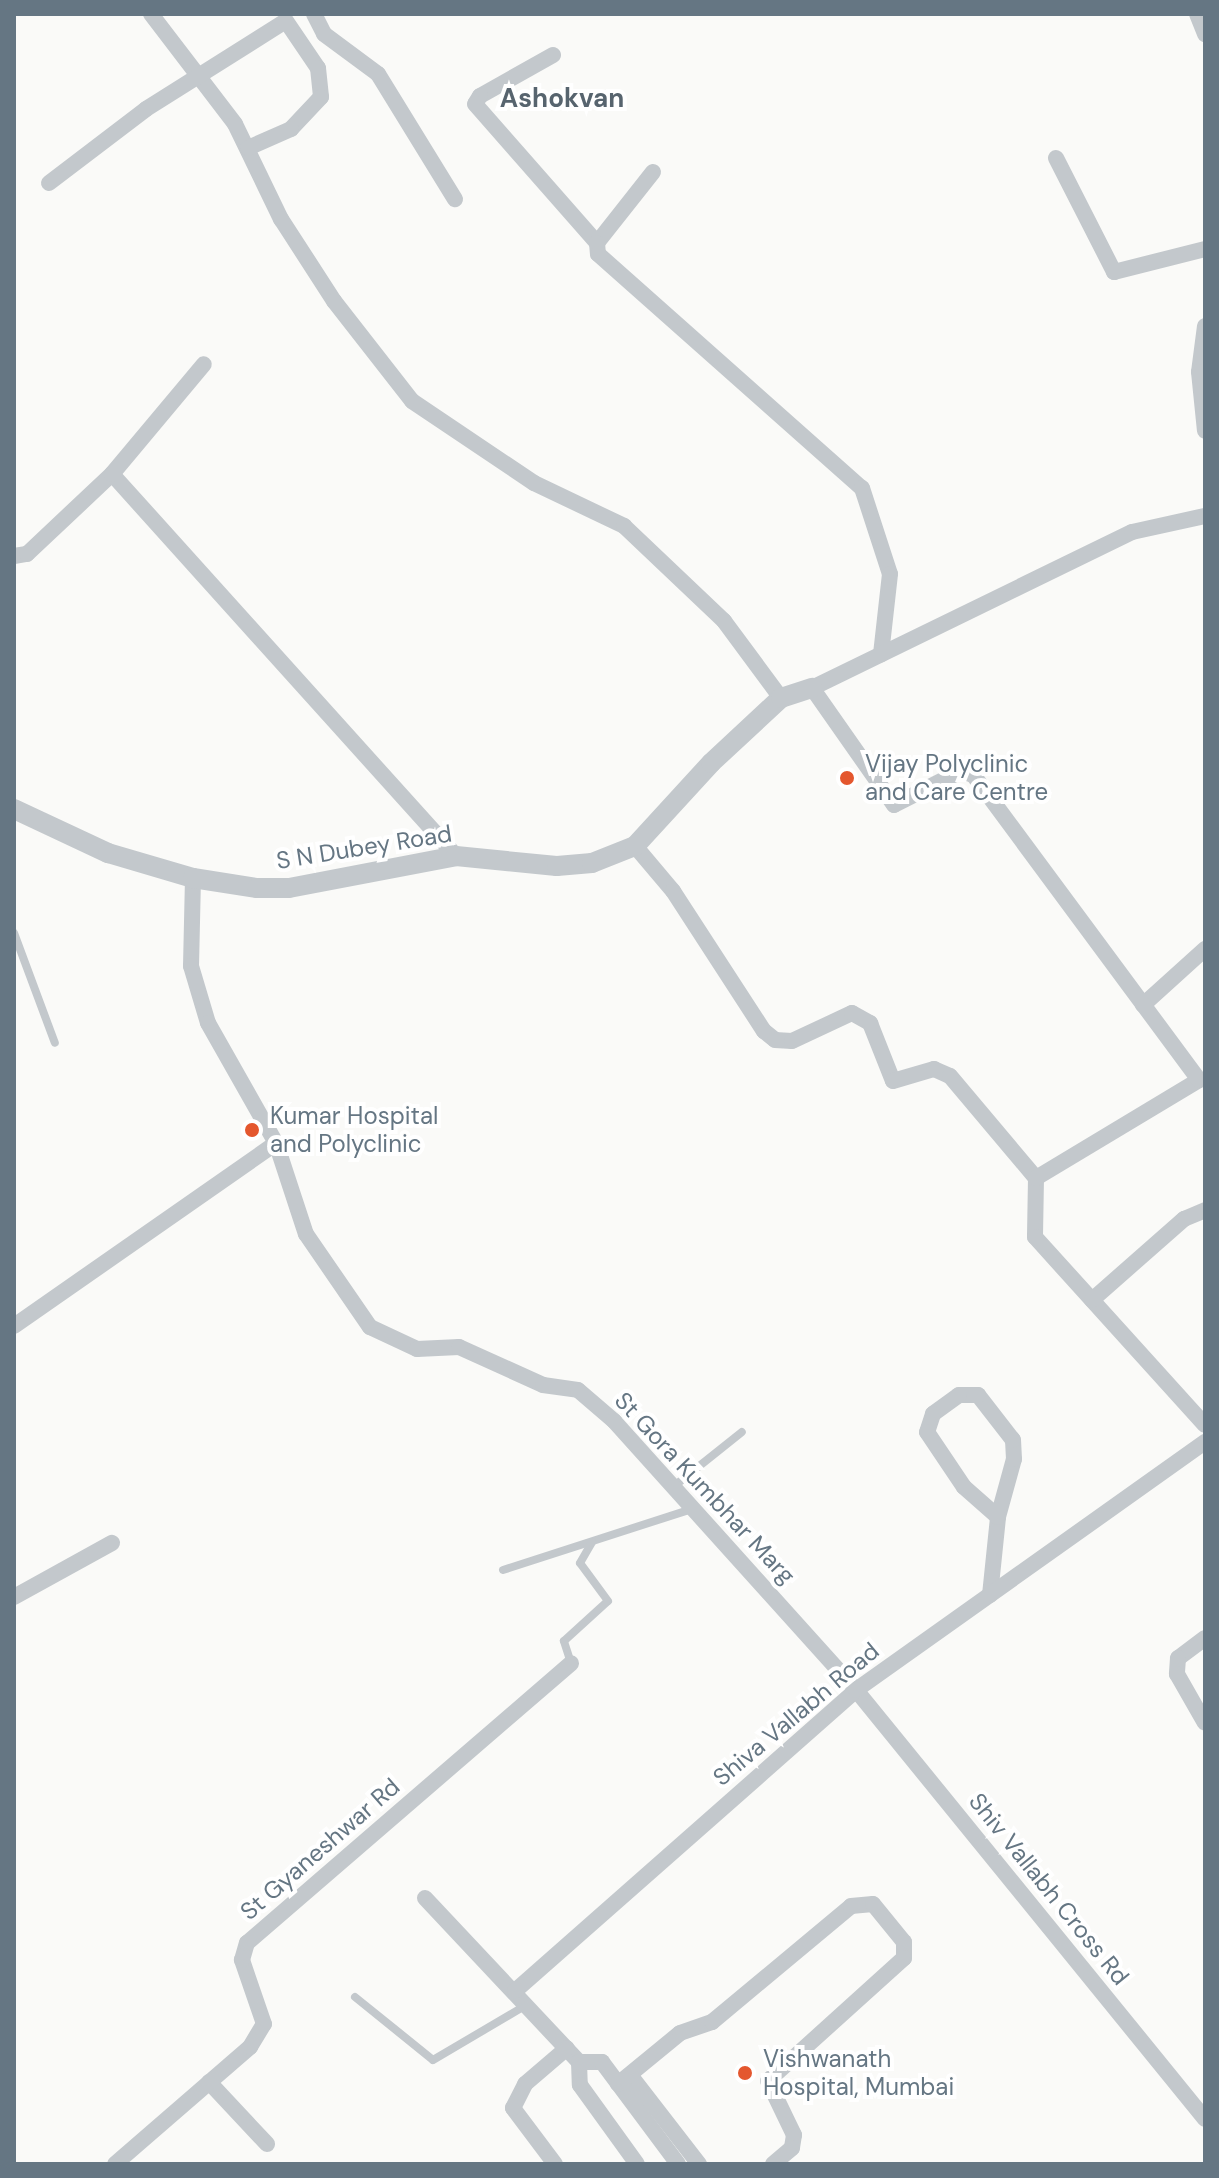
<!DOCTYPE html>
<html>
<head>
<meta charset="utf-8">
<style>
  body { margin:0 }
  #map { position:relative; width:1219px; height:2178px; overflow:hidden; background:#fafaf8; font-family:"DM Sans",sans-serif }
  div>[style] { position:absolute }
  .service>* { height:8px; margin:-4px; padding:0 4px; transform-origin:4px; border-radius:4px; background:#c3c8cc }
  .minor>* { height:16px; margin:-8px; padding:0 8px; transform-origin:8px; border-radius:8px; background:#c3c8cc }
  .tertiary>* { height:20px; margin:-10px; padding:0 10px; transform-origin:10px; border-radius:10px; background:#c3c8cc }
  .dots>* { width:22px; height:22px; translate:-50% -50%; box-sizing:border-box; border:4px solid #fff; border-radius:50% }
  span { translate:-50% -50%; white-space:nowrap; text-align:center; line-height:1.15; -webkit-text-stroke:8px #fff; paint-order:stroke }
  .poi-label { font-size:24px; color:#657683 }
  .left { translate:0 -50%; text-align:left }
  .street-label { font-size:24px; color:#657683 }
  .neighbourhood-label { font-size:26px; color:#57646e; font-weight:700 }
  .frame { position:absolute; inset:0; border:16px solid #657683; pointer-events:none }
</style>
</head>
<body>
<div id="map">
  <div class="service">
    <i style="left:14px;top:933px;width:117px;rotate:69.6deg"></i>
    <i style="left:673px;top:1487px;width:88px;rotate:-38.6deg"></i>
    <i style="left:503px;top:1570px;width:199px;rotate:-17.9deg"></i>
    <i style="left:571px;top:1663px;width:23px;rotate:-108deg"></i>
    <i style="left:564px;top:1641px;width:59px;rotate:-42.3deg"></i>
    <i style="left:608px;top:1601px;width:47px;rotate:-126.4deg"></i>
    <i style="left:580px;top:1563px;width:24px;rotate:-60deg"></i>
    <i style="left:355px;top:1997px;width:100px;rotate:38.9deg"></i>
    <i style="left:433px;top:2060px;width:110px;rotate:-30.5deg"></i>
  </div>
  <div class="minor">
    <i style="left:151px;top:14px;width:138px;rotate:52.6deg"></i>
    <i style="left:235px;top:124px;width:106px;rotate:64.2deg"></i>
    <i style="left:281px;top:219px;width:98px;rotate:57.1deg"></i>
    <i style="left:334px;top:301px;width:127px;rotate:52deg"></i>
    <i style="left:412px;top:401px;width:147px;rotate:33.9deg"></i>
    <i style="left:534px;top:483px;width:100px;rotate:25.5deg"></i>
    <i style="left:624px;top:526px;width:138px;rotate:43.5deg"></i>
    <i style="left:724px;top:621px;width:96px;rotate:53.5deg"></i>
    <i style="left:314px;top:14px;width:22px;rotate:63deg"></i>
    <i style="left:324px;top:34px;width:67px;rotate:36.5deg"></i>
    <i style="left:378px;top:74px;width:147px;rotate:58.4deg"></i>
    <i style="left:1197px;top:14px;width:22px;rotate:68deg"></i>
    <i style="left:553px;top:55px;width:84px;rotate:150.7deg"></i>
    <i style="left:480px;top:96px;width:9px;rotate:122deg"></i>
    <i style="left:475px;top:104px;width:185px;rotate:48.7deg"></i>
    <i style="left:1056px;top:158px;width:128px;rotate:63deg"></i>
    <i style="left:1114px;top:272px;width:94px;rotate:-14.2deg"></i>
    <i style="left:653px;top:172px;width:90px;rotate:128.3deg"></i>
    <i style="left:597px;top:243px;width:11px;rotate:85deg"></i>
    <i style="left:598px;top:254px;width:353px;rotate:41.6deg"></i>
    <i style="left:862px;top:488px;width:90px;rotate:72deg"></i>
    <i style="left:890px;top:574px;width:81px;rotate:96.4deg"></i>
    <i style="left:49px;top:183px;width:122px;rotate:-37.3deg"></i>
    <i style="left:146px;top:109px;width:165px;rotate:-32.2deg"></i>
    <i style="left:286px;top:21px;width:57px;rotate:55.8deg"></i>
    <i style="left:318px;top:68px;width:29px;rotate:84deg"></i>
    <i style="left:321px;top:97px;width:44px;rotate:133.2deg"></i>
    <i style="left:291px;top:129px;width:47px;rotate:156.2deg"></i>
    <i style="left:1205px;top:326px;width:46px;rotate:97.4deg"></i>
    <i style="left:1199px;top:372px;width:59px;rotate:84.2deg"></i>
    <i style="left:112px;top:474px;width:514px;rotate:48deg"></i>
    <i style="left:14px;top:556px;width:13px;rotate:-9deg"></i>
    <i style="left:27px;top:554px;width:117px;rotate:-43.3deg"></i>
    <i style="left:112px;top:474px;width:143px;rotate:-50.1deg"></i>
    <i style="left:635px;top:846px;width:59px;rotate:49.8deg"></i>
    <i style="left:673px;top:891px;width:167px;rotate:57deg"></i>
    <i style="left:764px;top:1031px;width:14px;rotate:39deg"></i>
    <i style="left:775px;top:1040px;width:17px;rotate:3deg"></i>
    <i style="left:792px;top:1041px;width:66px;rotate:-25deg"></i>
    <i style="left:852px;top:1013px;width:21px;rotate:29deg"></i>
    <i style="left:870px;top:1023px;width:62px;rotate:68.4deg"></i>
    <i style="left:893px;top:1081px;width:43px;rotate:-16.3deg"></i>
    <i style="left:934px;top:1069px;width:17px;rotate:24deg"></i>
    <i style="left:950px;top:1076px;width:133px;rotate:49.9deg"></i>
    <i style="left:1036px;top:1178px;width:59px;rotate:91deg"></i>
    <i style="left:1035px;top:1237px;width:253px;rotate:47.9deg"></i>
    <i style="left:193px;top:878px;width:88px;rotate:91.3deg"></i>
    <i style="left:191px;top:966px;width:59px;rotate:73.4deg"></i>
    <i style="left:208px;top:1023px;width:138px;rotate:60.5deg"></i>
    <i style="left:276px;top:1143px;width:96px;rotate:71.8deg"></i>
    <i style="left:306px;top:1234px;width:113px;rotate:55.5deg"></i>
    <i style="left:370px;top:1327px;width:52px;rotate:25.1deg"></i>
    <i style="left:417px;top:1349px;width:42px;rotate:-2.7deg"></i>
    <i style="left:459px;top:1347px;width:92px;rotate:24.3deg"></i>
    <i style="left:543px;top:1385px;width:35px;rotate:8deg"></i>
    <i style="left:578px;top:1390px;width:48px;rotate:40.7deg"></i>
    <i style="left:614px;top:1421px;width:362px;rotate:48deg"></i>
    <i style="left:856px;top:1690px;width:553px;rotate:50.87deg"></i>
    <i style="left:1143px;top:1005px;width:84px;rotate:-42.1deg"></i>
    <i style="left:1036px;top:1178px;width:190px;rotate:-31deg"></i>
    <i style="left:1199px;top:1080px;width:380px;rotate:-126.5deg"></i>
    <i style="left:973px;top:775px;width:13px;rotate:-162deg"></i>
    <i style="left:961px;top:771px;width:75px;rotate:153.1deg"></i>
    <i style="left:894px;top:805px;width:143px;rotate:-125deg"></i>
    <i style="left:812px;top:688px;width:356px;rotate:-26deg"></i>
    <i style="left:1132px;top:532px;width:75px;rotate:-12.4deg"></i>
    <i style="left:1092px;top:1300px;width:123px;rotate:-41.4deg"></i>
    <i style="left:1184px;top:1219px;width:23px;rotate:-23deg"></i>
    <i style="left:14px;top:1326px;width:320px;rotate:-34.9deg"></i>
    <i style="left:990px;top:1595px;width:78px;rotate:-84.1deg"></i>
    <i style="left:998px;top:1517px;width:60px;rotate:-74.6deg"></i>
    <i style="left:1014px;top:1459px;width:19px;rotate:-93deg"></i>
    <i style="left:1013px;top:1440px;width:57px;rotate:-127.9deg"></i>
    <i style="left:978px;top:1395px;width:19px;rotate:180deg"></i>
    <i style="left:959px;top:1395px;width:32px;rotate:144deg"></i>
    <i style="left:933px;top:1414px;width:19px;rotate:108deg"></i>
    <i style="left:927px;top:1432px;width:66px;rotate:56.1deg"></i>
    <i style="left:964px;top:1487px;width:45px;rotate:41.4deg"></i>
    <i style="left:14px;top:1597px;width:112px;rotate:-28.9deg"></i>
    <i style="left:1205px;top:1638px;width:34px;rotate:143deg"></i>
    <i style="left:1178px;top:1658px;width:16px;rotate:94deg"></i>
    <i style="left:1177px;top:1674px;width:56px;rotate:60.3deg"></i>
    <i style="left:425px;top:1898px;width:225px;rotate:46.8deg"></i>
    <i style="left:579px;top:2062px;width:23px;rotate:88deg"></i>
    <i style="left:580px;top:2085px;width:97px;rotate:54.2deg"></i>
    <i style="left:515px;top:1991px;width:455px;rotate:-41.4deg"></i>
    <i style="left:856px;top:1690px;width:428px;rotate:-35.4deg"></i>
    <i style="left:579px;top:2062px;width:23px"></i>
    <i style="left:602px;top:2062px;width:127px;rotate:53.3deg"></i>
    <i style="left:630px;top:2075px;width:113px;rotate:52.2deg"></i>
    <i style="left:209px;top:2082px;width:85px;rotate:46.9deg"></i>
    <i style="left:618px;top:2084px;width:80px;rotate:-39.4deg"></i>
    <i style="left:680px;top:2033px;width:34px;rotate:-19deg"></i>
    <i style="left:712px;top:2022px;width:181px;rotate:-39.8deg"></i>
    <i style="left:851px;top:1906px;width:22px;rotate:-5deg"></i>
    <i style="left:873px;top:1904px;width:49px;rotate:50.8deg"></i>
    <i style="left:904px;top:1942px;width:16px;rotate:90deg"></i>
    <i style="left:904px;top:1958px;width:183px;rotate:137.9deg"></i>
    <i style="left:768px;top:2081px;width:60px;rotate:64.3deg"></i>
    <i style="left:794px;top:2135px;width:13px;rotate:99deg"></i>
    <i style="left:792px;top:2148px;width:25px;rotate:140deg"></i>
    <i style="left:115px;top:2164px;width:179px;rotate:-40.9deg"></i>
    <i style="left:250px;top:2047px;width:27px;rotate:-59deg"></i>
    <i style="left:264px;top:2024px;width:68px;rotate:-109deg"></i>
    <i style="left:242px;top:1960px;width:18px;rotate:-74deg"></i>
    <i style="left:247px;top:1943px;width:428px;rotate:-40.8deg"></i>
    <i style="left:555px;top:2164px;width:70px;rotate:-126.9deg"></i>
    <i style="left:513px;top:2108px;width:27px;rotate:-63deg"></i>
    <i style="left:525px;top:2084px;width:55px;rotate:-40.6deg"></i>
  </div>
  <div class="tertiary">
    <i style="left:14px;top:809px;width:104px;rotate:25.1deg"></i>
    <i style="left:108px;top:853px;width:89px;rotate:16.4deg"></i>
    <i style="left:193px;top:878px;width:65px;rotate:8.9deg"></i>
    <i style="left:257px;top:888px;width:32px"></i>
    <i style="left:289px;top:888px;width:170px;rotate:-10.8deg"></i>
    <i style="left:456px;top:856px;width:101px;rotate:5.7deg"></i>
    <i style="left:557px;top:866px;width:35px;rotate:-5deg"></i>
    <i style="left:592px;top:863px;width:46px;rotate:-21.6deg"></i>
    <i style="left:635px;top:846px;width:113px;rotate:-47.5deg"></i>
    <i style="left:711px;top:763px;width:96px;rotate:-42.9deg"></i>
    <i style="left:781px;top:698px;width:33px;rotate:-18deg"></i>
  </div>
  <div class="dots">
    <i style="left:847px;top:778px;background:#e4572e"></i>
    <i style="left:252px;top:1130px;background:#e4572e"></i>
    <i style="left:745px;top:2073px;background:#e4572e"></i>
  </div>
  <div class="poi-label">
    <span class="left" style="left:865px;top:778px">Vijay Polyclinic<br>and Care Centre</span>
    <span class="left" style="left:270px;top:1130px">Kumar Hospital<br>and Polyclinic</span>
    <span class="left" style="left:763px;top:2073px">Vishwanath<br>Hospital, Mumbai</span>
  </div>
  <div class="street-label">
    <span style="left:364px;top:847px;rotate:-9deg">S N Dubey Road</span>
    <span style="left:705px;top:1488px;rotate:47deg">St Gora Kumbhar Marg</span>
    <span style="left:796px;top:1714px;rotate:-40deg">Shiva Vallabh Road</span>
    <span style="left:320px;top:1849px;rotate:-41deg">St Gyaneshwar Rd</span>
    <span style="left:1049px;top:1889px;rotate:51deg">Shiv Vallabh Cross Rd</span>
  </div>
  <div class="neighbourhood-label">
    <span style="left:562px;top:99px">Ashokvan</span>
  </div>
  <div class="frame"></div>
</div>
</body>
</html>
